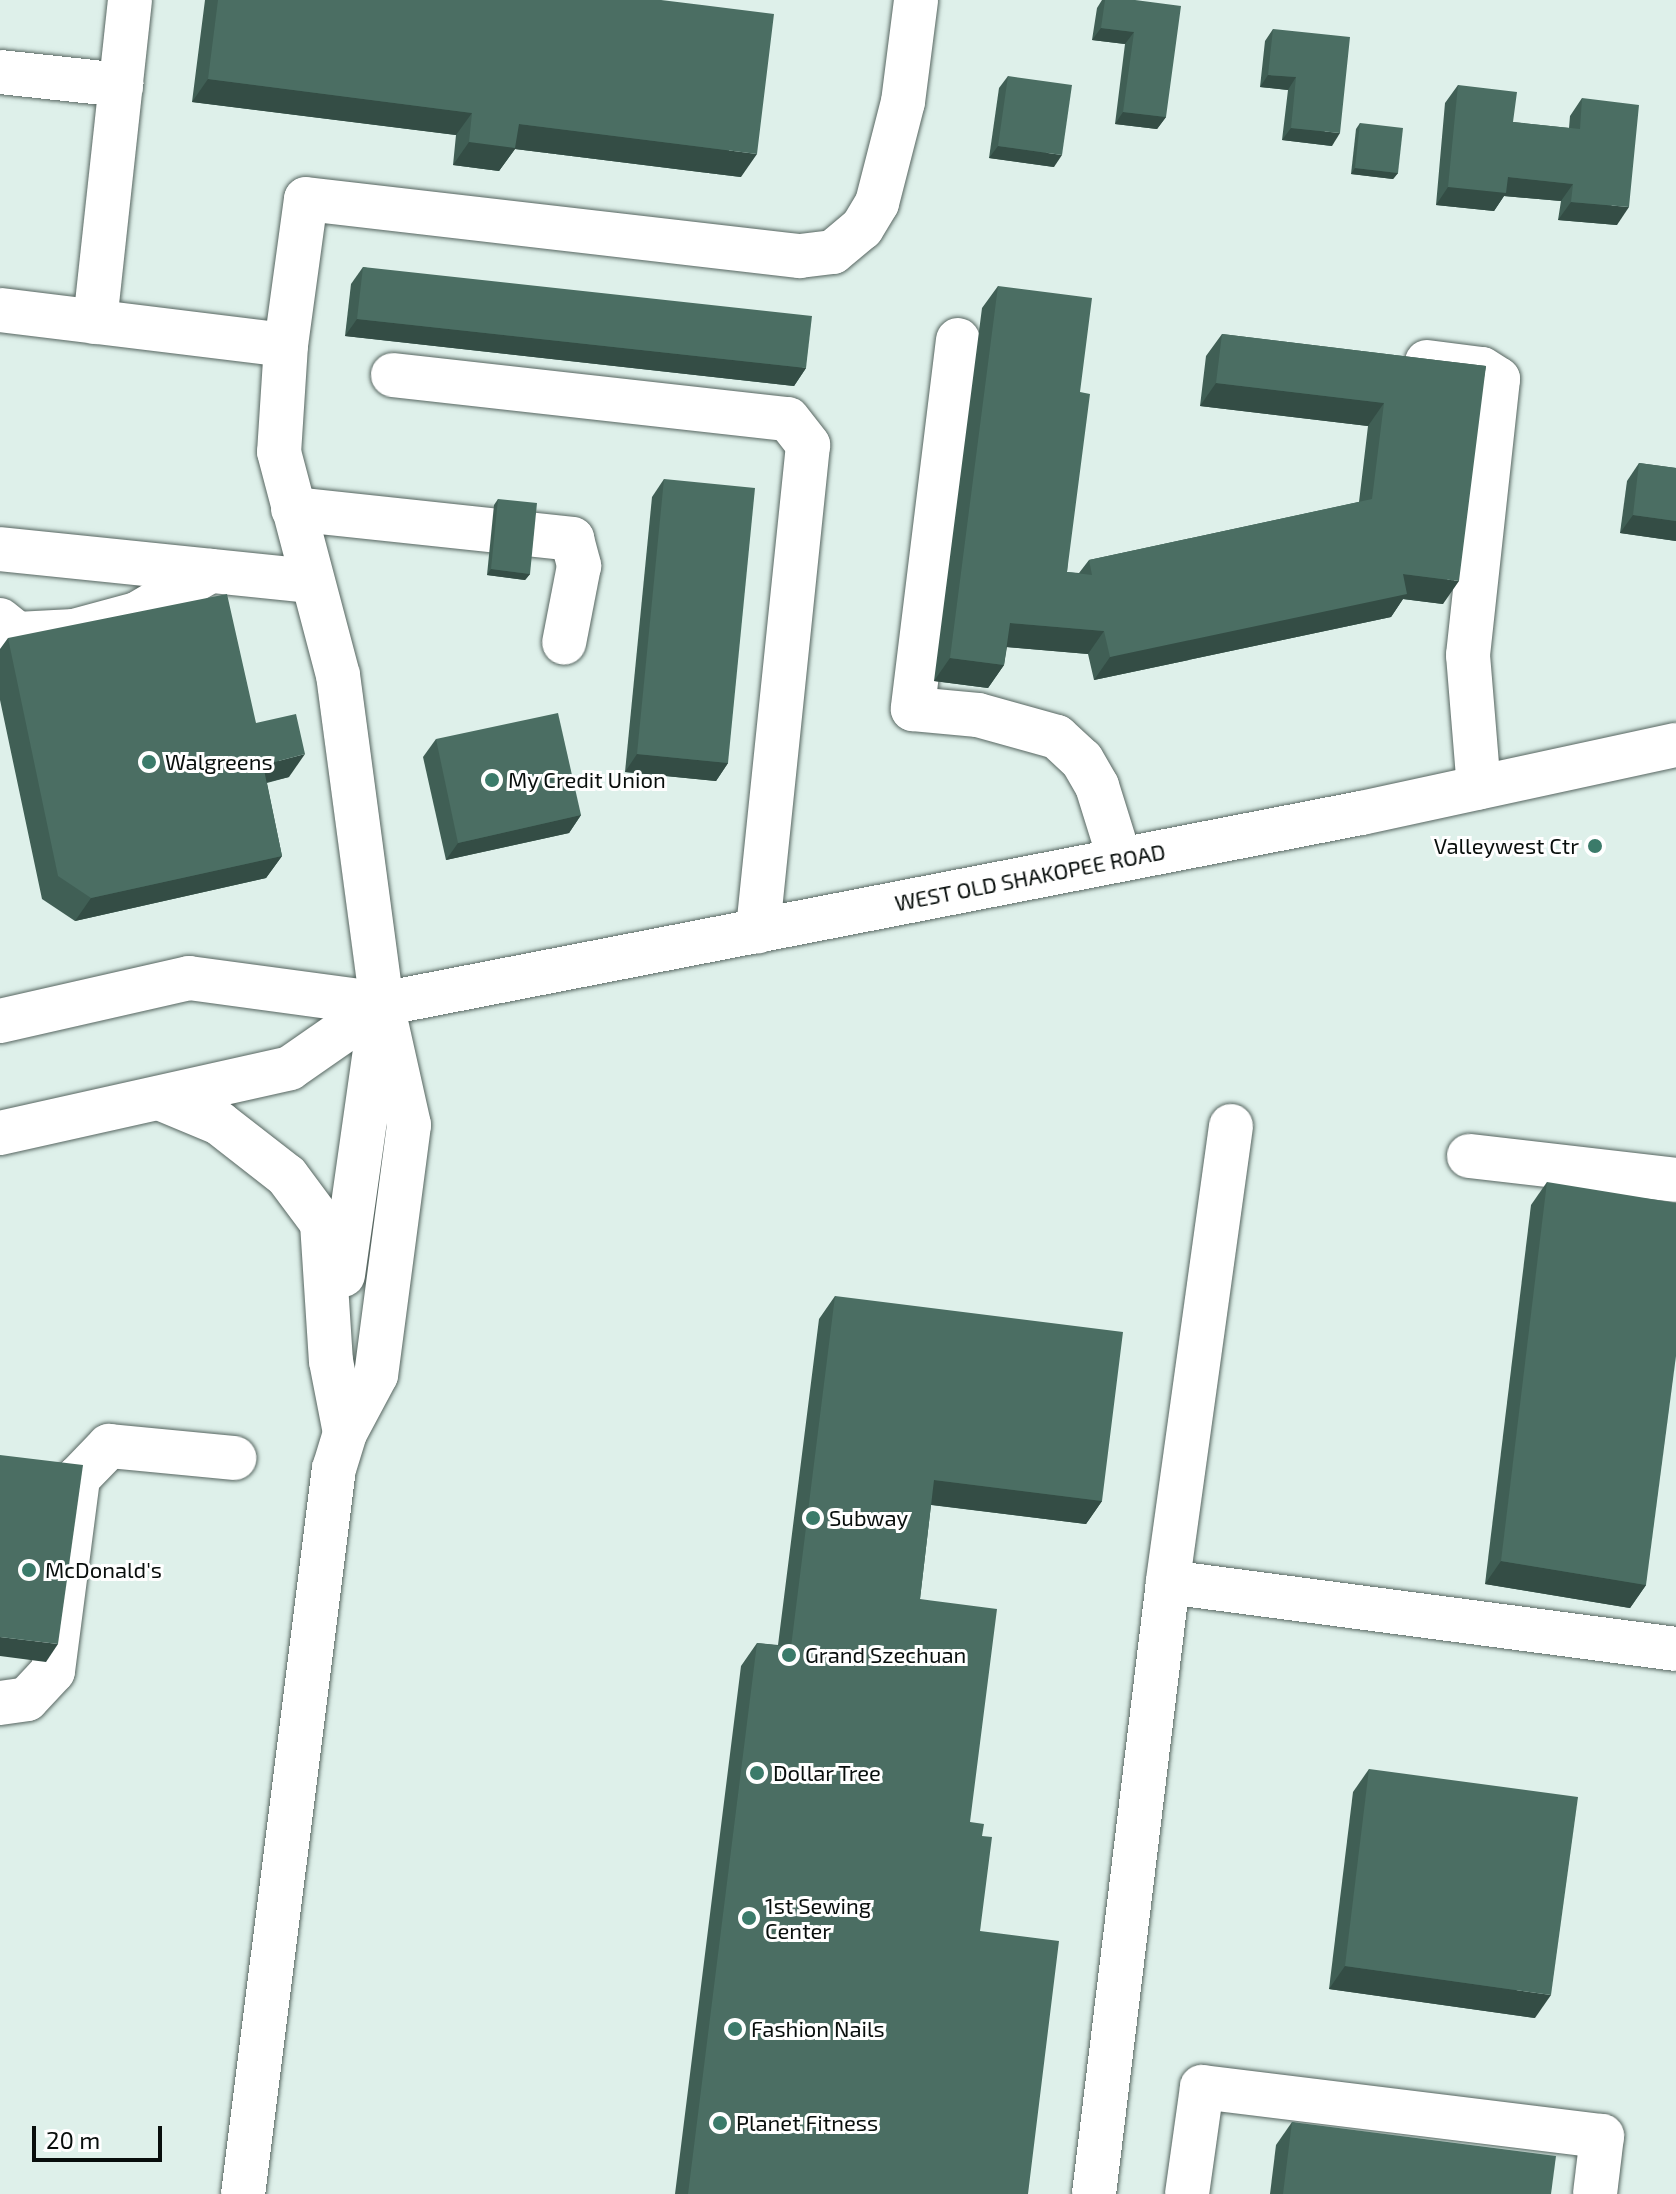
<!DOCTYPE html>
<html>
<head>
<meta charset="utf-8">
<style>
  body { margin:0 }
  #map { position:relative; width:1676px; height:2194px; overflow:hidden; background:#def0ea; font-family:"Exo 2",sans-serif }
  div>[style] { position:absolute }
  .roads { filter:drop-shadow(0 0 2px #576661) drop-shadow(0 0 2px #576661) }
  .minor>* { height:44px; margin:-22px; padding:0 22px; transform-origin:22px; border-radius:22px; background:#fff }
  .major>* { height:44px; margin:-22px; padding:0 22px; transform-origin:22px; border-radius:22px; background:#fff }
  .wall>* { inset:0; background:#405f55 }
  .shaded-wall>* { inset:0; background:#344d45 }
  .building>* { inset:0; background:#4b6e63 }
  .dots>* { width:22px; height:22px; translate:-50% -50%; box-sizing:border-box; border:4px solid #fff; border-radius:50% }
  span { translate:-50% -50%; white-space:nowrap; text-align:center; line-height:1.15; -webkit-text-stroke:6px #fff; paint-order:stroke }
  .poi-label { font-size:22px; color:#080e0c }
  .left { translate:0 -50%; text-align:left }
  .right { translate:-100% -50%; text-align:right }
  .street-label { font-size:22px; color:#080e0c }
  .scale { position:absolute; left:32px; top:2126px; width:130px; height:36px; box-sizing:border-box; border:4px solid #080e0c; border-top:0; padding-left:10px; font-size:24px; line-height:28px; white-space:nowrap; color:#080e0c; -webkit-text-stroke:6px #fff; paint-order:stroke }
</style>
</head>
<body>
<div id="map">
  <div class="roads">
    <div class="minor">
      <i style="left:0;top:72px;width:122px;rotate:6.1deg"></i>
      <i style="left:0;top:310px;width:288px;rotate:7deg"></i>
      <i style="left:286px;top:345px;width:107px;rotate:93.7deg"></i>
      <i style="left:279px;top:452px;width:231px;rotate:75.2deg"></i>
      <i style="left:338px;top:675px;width:332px;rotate:82.4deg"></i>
      <i style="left:382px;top:1004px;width:124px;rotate:77.4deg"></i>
      <i style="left:409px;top:1125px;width:252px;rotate:97.5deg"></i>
      <i style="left:376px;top:1375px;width:66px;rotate:118.1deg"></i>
      <i style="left:345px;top:1433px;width:37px;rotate:107deg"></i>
      <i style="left:334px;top:1468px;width:732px;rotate:97.14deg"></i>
      <i style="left:95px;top:322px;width:324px;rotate:-83.8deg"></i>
      <i style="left:958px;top:340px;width:372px;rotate:97deg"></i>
      <i style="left:913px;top:709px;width:65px;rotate:5.3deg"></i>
      <i style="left:978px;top:715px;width:82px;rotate:15.6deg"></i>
      <i style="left:1057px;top:737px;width:34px;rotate:43deg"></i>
      <i style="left:1082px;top:760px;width:30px;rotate:60deg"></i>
      <i style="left:1097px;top:786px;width:77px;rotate:72.7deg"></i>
      <i style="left:286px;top:345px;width:147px;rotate:-82.2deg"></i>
      <i style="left:306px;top:199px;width:497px;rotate:6.6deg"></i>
      <i style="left:800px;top:256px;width:33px;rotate:-7deg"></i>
      <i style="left:833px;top:252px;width:38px;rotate:-40deg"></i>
      <i style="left:862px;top:228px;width:29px;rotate:-59deg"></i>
      <i style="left:877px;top:203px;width:104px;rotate:-75.6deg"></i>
      <i style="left:903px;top:102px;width:103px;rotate:-82.7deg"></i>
      <i style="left:1427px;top:362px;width:55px;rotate:7.3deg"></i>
      <i style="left:1482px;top:369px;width:19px;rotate:32deg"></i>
      <i style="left:1498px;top:379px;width:278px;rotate:96.2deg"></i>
      <i style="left:1468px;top:655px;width:133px;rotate:85.3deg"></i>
      <i style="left:393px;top:375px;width:397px;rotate:6.4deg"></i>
      <i style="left:788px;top:419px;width:33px;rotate:52deg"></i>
      <i style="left:808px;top:445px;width:489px;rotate:95.9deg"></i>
      <i style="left:293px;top:509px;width:281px;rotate:6.1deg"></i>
      <i style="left:572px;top:539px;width:28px;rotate:75deg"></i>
      <i style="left:579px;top:566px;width:78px;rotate:101deg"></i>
      <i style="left:0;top:549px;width:313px;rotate:5.9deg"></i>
      <i style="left:0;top:620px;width:22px;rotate:39deg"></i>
      <i style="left:17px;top:634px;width:57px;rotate:-3deg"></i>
      <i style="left:74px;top:631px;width:65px;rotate:-15.1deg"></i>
      <i style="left:137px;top:614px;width:85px;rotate:-30.5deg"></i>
      <i style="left:159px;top:1098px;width:65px;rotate:22.6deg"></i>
      <i style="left:219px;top:1123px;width:86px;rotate:37.9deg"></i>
      <i style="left:287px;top:1176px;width:59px;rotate:53.3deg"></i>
      <i style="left:322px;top:1223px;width:138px;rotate:86.3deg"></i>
      <i style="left:331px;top:1361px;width:73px;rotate:79deg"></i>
      <i style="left:1231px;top:1126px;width:460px;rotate:97.9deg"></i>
      <i style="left:1168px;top:1582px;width:512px;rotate:7.51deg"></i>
      <i style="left:1469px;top:1156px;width:208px;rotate:6.6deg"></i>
      <i style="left:343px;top:1275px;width:247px;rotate:-81.9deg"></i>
      <i style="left:0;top:1703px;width:27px;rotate:-8deg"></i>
      <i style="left:27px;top:1699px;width:38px;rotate:-47deg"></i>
      <i style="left:53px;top:1671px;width:195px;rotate:-82.6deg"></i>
      <i style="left:78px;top:1478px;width:45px;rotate:-45.9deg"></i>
      <i style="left:109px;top:1446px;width:126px;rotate:5.5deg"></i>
      <i style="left:1094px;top:2194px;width:616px;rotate:-83.11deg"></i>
      <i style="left:1187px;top:2194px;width:108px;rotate:-82deg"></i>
      <i style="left:1202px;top:2087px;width:403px;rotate:7deg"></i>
      <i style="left:1602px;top:2136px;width:58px;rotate:96.9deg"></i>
    </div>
    <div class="major">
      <i style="left:0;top:1021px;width:194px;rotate:-12.8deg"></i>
      <i style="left:189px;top:978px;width:195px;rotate:7.7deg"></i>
      <i style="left:382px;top:1004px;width:997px;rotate:-11.04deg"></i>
      <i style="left:1361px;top:813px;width:322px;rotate:-12.2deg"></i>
      <i style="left:0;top:1133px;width:297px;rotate:-12.6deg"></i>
      <i style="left:290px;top:1068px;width:112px;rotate:-34.8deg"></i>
    </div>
  </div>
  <div class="wall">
    <i style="clip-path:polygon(205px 0,661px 0,741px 177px,515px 149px,499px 171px,453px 165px,456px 135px,192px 102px)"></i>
    <i style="clip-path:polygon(1102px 0,1135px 0,1166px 117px,1157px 129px,1115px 124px,1125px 44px,1092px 40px,1097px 8px)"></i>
    <i style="clip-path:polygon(1273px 29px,1332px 146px,1282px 140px,1288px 90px,1260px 87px,1265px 41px)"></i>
    <i style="clip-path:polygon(1008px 76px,1054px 167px,989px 158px,999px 88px)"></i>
    <i style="clip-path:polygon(1458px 85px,1513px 122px,1569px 128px,1570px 116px,1582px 98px,1617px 225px,1558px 220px,1561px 201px,1504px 196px,1494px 211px,1436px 205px,1445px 103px)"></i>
    <i style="clip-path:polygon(1360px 123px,1398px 173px,1393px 179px,1351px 174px,1356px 129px)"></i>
    <i style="clip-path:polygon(363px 267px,806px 368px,794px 386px,345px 336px,351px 284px)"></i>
    <i style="clip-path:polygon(998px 286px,1080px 392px,1067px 572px,1079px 573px,1089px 560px,1359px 502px,1368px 426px,1200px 406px,1206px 356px,1222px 334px,1486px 366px,1443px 604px,1403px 599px,1391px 617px,1094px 680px,1088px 654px,1007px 647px,1004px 665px,988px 688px,934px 681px,982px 308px)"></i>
    <i style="clip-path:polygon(1639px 463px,1676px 468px,1676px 541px,1620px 533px,1627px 481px)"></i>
    <i style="clip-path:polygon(664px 479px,728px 763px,716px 781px,625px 772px,652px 497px)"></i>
    <i style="clip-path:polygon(498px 499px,530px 574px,525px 580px,487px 575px,494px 505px)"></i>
    <i style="clip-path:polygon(8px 638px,256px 723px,289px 777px,267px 783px,282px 856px,266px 878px,75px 921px,42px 899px,0 700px,0 649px)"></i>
    <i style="clip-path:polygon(436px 739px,581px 815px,569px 833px,446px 860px,423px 757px)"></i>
    <i style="clip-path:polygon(1547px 1182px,1646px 1585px,1630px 1608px,1485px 1584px,1531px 1205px)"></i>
    <i style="clip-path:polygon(835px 1296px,1102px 1501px,1086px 1524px,931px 1505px,920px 1599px,970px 1822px,982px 1836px,980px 1931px,1028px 2194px,675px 2194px,741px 1666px,757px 1643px,778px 1645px,819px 1319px)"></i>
    <i style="clip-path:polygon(1369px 1769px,1535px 2018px,1329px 1989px,1353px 1792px)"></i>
    <i style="clip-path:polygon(1292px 2122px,1551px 2194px,1270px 2194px,1276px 2145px)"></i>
  </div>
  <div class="shaded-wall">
    <i style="clip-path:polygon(1101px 28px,1134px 32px,1125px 44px,1092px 40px)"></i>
    <i style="clip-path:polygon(1268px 75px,1296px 77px,1288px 90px,1260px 87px)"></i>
    <i style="clip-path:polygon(208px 79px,472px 113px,456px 135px,192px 102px)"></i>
    <i style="clip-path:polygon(1123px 112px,1166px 117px,1157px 129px,1115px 124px)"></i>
    <i style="clip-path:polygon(519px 124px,757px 154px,741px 177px,515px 149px,499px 171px,453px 165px,469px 142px)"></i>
    <i style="clip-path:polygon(1291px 128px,1340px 133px,1332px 146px,1282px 140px)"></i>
    <i style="clip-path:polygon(998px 146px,1062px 155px,1054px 167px,989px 158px)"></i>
    <i style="clip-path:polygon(1355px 168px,1398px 173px,1393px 179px,1351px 174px)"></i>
    <i style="clip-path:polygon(1508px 177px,1573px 184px,1561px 201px,1504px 196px,1494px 211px,1436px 205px,1448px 187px)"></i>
    <i style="clip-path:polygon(1571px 202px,1629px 207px,1617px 225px,1558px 220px)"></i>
    <i style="clip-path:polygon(357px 319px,806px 368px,794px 386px,345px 336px)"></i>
    <i style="clip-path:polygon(1216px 383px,1384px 403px,1368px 426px,1200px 406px)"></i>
    <i style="clip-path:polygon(1633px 515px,1676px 521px,1676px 541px,1620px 533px)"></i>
    <i style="clip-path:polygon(491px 569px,530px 574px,525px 580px,487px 575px)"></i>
    <i style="clip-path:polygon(1403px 574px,1459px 581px,1443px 604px,1403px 599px,1391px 617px,1094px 680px,1110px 657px)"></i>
    <i style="clip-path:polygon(1010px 623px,1104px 631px,1088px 654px,994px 646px)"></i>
    <i style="clip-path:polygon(950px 658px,1004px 665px,988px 688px,934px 681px)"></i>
    <i style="clip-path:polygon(305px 754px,289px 777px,247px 787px,263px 765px)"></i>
    <i style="clip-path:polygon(637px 754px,728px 763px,716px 781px,625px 772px)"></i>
    <i style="clip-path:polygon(581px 815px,569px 833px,446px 860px,458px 843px)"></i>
    <i style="clip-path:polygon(282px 856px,266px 878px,75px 921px,91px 898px)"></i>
    <i style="clip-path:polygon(934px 1480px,1102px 1501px,1086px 1524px,918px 1503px)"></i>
    <i style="clip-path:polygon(1501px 1561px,1646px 1585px,1630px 1608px,1485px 1584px)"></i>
    <i style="clip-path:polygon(0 1637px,58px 1644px,46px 1662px,0 1656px)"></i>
    <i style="clip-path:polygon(1345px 1966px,1551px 1995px,1535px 2018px,1329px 1989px)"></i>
  </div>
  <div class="building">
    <i style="clip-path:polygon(218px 0,661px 0,774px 14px,757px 154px,519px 124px,515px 148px,469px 142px,472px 113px,208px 79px)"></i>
    <i style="clip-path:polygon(1105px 0,1135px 0,1181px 6px,1166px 117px,1123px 112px,1134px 32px,1101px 28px)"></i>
    <i style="clip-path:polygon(1273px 29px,1350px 37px,1340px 133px,1291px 128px,1296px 77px,1268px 75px)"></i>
    <i style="clip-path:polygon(1008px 76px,1072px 85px,1062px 155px,998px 146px)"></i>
    <i style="clip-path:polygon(1458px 85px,1517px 92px,1513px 122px,1580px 129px,1582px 98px,1639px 105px,1629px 207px,1571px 202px,1573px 184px,1508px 177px,1506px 193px,1448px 187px)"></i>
    <i style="clip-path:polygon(1360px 123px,1403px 128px,1398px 173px,1355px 168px)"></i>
    <i style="clip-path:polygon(363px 267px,812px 316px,806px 368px,357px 319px)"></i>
    <i style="clip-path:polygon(998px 286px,1092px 298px,1080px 392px,1090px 394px,1067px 572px,1092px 575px,1089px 560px,1372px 499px,1384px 403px,1216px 383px,1222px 334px,1486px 366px,1459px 581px,1403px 574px,1407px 594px,1110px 657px,1104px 631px,1010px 623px,1004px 665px,950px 658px)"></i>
    <i style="clip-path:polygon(1639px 463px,1676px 468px,1676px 521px,1633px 515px)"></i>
    <i style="clip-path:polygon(664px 479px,755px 488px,728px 763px,637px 754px)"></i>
    <i style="clip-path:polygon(498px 499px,537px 503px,530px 574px,491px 569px)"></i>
    <i style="clip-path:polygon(227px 594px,256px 723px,296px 714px,305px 754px,263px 765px,282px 856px,91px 898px,58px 876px,8px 638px)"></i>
    <i style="clip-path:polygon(558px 713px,581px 815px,458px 843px,436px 739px)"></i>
    <i style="clip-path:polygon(1547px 1182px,1676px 1203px,1676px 1356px,1646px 1585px,1501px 1561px)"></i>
    <i style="clip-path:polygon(835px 1296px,1123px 1332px,1102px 1501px,934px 1480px,920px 1599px,997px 1609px,970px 1822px,984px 1824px,982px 1836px,992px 1837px,980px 1931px,1059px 1941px,1028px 2194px,688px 2194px,757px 1643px,791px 1647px)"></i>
    <i style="clip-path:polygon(0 1455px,83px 1465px,58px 1644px,0 1637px)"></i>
    <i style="clip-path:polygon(1369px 1769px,1578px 1797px,1551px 1995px,1345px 1966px)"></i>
    <i style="clip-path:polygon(1292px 2122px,1556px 2156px,1551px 2194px,1283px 2194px)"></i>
  </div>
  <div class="dots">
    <i style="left:149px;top:762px;background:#3b7b6a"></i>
    <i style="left:492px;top:780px;background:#3b7b6a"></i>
    <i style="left:1595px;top:846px;background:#3b7b6a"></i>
    <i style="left:813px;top:1518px;background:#3b7b6a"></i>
    <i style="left:29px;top:1570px;background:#3b7b6a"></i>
    <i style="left:789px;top:1655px;background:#3b7b6a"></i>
    <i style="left:757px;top:1773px;background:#3b7b6a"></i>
    <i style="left:749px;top:1918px;background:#3b7b6a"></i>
    <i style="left:735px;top:2029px;background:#3b7b6a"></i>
    <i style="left:720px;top:2123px;background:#3b7b6a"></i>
  </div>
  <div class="poi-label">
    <span class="left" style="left:165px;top:762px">Walgreens</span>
    <span class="left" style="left:508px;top:780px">My Credit Union</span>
    <span class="right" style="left:1579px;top:846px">Valleywest Ctr</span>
    <span class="left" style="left:829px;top:1518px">Subway</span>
    <span class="left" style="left:45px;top:1570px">McDonald's</span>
    <span class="left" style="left:805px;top:1655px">Grand Szechuan</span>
    <span class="left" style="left:773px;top:1773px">Dollar Tree</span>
    <span class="left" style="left:765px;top:1918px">1st Sewing<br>Center</span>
    <span class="left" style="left:751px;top:2029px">Fashion Nails</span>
    <span class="left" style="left:736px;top:2123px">Planet Fitness</span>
  </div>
  <div class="street-label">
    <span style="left:1030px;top:877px;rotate:-11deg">WEST OLD SHAKOPEE ROAD</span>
  </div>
  <div class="scale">20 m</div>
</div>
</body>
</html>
